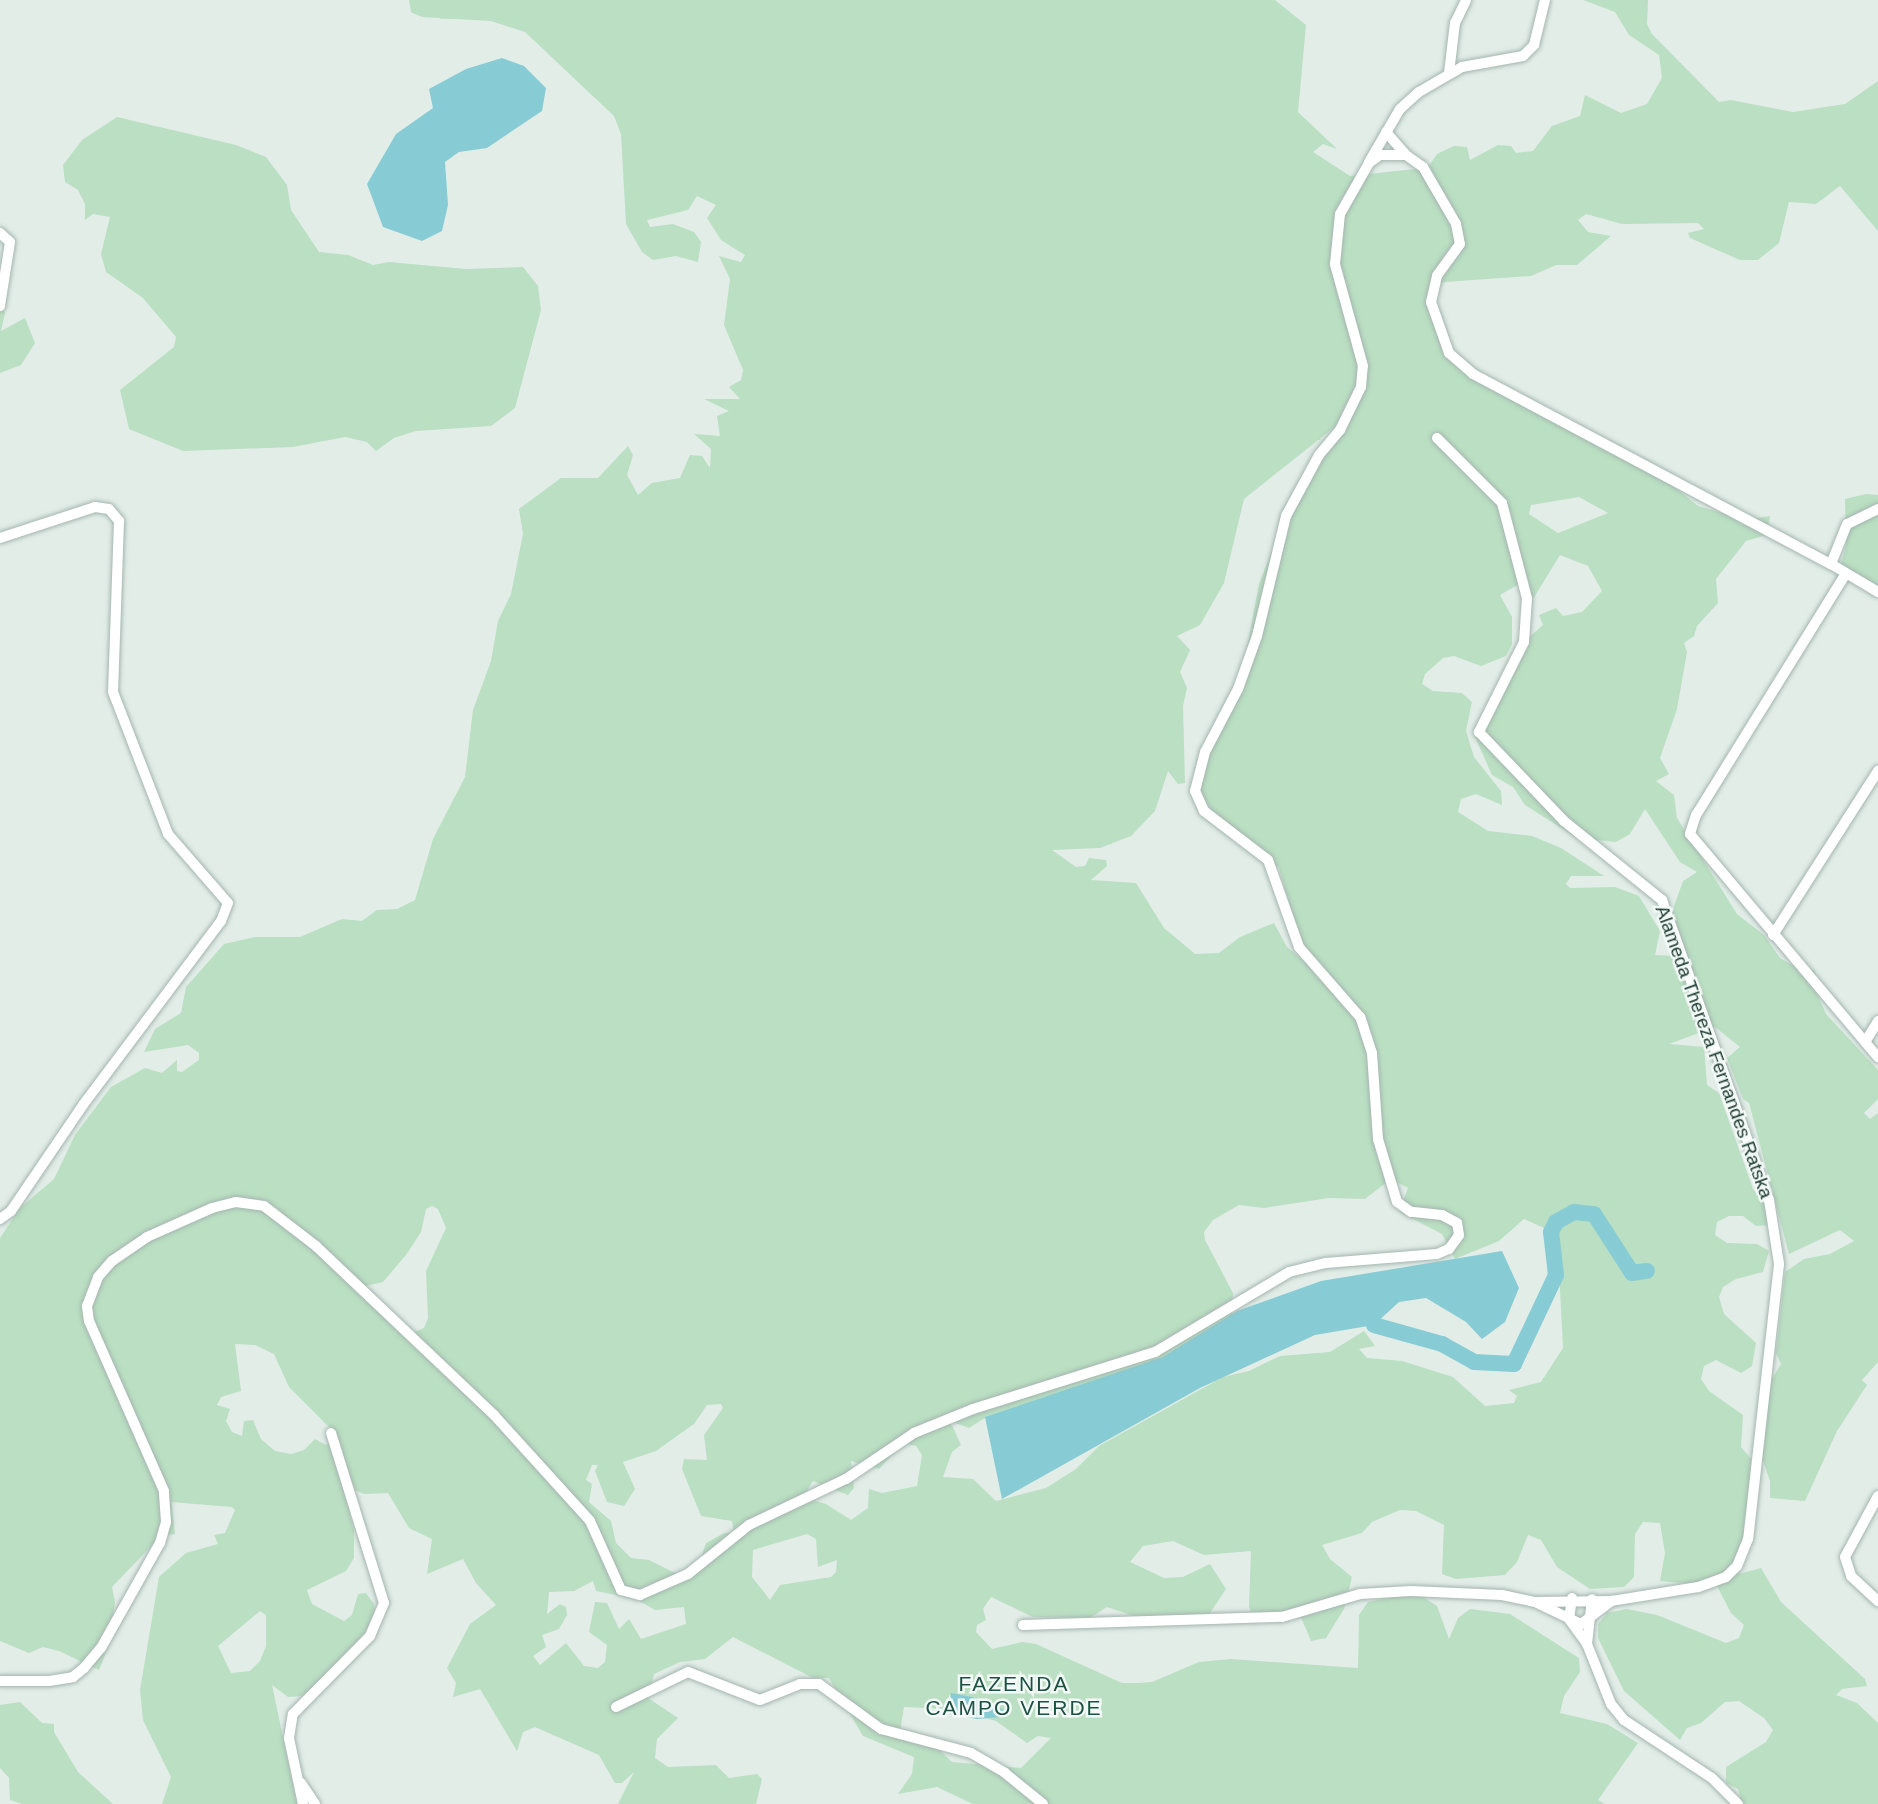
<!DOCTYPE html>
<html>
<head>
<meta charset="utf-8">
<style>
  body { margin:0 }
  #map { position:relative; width:1878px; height:1804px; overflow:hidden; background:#e2ede8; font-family:Arial,sans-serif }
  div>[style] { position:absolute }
  .green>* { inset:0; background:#badfc2 }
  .water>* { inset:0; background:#87ccd5 }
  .river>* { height:16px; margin:-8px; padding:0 8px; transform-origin:8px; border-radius:8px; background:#87ccd5 }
  .roads { filter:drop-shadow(0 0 2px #a4b5af) drop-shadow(0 0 2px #a4b5af) }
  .street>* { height:10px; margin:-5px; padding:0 5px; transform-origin:5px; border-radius:5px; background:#fff }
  span { translate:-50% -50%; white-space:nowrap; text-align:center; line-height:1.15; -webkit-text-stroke:5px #f3f9f6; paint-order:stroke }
  .street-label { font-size:19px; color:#213f36 }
  .neighbourhood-label { font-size:21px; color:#1c5243; letter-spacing:2px }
</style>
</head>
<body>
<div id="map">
  <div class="green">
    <i style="clip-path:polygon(evenodd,409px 0,1275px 0,1306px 25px,1298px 112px,1337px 149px,1323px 144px,1313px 152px,1350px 176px,1415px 169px,1425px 172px,1437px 154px,1454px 146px,1467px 147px,1470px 160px,1498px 145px,1511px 146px,1516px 153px,1533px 151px,1552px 126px,1580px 116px,1585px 95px,1621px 113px,1647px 104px,1662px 78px,1659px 55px,1629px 35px,1615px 12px,1583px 0,1648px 0,1647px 24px,1652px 34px,1719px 102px,1731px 100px,1793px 112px,1845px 104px,1878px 81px,1878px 231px,1840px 186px,1816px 204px,1789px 202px,1779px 243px,1758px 260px,1740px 260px,1690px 238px,1688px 233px,1704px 229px,1698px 223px,1622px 224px,1586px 214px,1578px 220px,1588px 232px,1611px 236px,1577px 265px,1556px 265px,1531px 276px,1445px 282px,1436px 285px,1428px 300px,1430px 315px,1451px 348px,1477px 372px,1577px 435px,1667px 481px,1698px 506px,1746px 520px,1770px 516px,1767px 535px,1746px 541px,1716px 579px,1718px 603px,1697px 626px,1694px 636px,1684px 643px,1687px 652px,1677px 709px,1660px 758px,1669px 774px,1656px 781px,1674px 795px,1677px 818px,1737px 914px,1764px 935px,1780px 958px,1799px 969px,1815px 970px,1817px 994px,1826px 1014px,1878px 1070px,1878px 1099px,1864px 1113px,1870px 1119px,1878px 1113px,1878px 1362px,1862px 1380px,1867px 1385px,1837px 1431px,1805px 1501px,1770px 1498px,1770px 1481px,1760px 1452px,1772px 1379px,1781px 1364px,1776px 1353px,1785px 1272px,1804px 1259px,1830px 1254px,1854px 1241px,1840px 1230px,1789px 1254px,1749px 1103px,1743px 1099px,1727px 1058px,1740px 1047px,1715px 1027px,1669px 1044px,1704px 1047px,1707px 1085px,1719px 1093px,1753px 1189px,1767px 1207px,1769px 1225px,1756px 1226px,1743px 1216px,1729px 1216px,1717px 1222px,1715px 1235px,1727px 1243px,1757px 1244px,1769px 1251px,1763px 1272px,1736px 1279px,1723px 1287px,1719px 1297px,1724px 1314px,1756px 1343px,1752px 1366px,1741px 1373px,1716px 1360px,1704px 1366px,1701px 1379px,1709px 1391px,1743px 1415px,1741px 1447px,1751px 1459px,1748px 1529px,1739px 1574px,1761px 1568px,1781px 1602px,1865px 1679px,1867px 1686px,1842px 1689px,1836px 1695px,1857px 1703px,1878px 1723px,1878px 1804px,1742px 1804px,1738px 1789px,1726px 1783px,1726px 1767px,1766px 1742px,1773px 1730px,1764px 1718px,1739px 1701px,1725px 1702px,1701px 1723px,1687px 1728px,1680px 1740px,1624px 1691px,1598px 1638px,1598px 1624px,1607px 1613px,1627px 1609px,1657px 1615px,1726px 1643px,1739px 1638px,1744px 1625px,1731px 1613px,1717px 1586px,1660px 1581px,1665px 1553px,1660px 1523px,1643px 1522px,1635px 1534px,1634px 1577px,1624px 1587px,1590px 1589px,1557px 1567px,1541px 1540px,1528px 1535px,1517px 1562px,1505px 1575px,1456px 1579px,1442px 1574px,1444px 1525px,1416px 1511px,1400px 1510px,1372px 1522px,1362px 1533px,1322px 1545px,1330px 1559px,1352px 1577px,1344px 1609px,1326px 1638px,1311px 1641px,1300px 1615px,1255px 1621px,1249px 1607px,1251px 1551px,1204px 1555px,1173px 1541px,1143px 1546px,1130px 1562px,1164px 1578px,1183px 1577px,1210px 1564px,1226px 1589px,1208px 1616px,1146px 1620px,1107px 1607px,1090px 1618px,1033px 1617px,991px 1597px,983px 1609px,986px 1620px,977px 1625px,976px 1632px,992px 1649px,1022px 1642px,1036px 1644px,1122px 1683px,1138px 1683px,1152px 1682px,1199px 1662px,1231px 1659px,1358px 1668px,1359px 1615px,1368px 1602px,1415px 1592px,1437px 1606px,1449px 1639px,1458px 1618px,1470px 1609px,1510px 1614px,1579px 1658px,1580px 1672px,1564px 1696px,1560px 1713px,1607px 1724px,1638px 1743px,1598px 1800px,1605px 1804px,973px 1804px,937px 1787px,898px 1794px,912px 1774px,914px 1757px,863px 1736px,829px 1678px,813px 1678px,733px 1637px,705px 1659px,680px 1662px,654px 1674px,648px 1698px,678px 1718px,657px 1739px,655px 1758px,668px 1767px,716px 1765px,729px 1778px,757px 1774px,762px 1779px,756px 1804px,618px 1804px,634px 1772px,622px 1783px,615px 1783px,599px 1755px,535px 1727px,523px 1732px,517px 1751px,480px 1689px,453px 1697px,456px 1683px,447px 1668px,470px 1624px,496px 1605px,476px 1583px,463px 1559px,427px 1574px,432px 1539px,409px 1528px,388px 1493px,364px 1494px,355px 1490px,336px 1457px,354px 1531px,354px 1558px,346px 1571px,307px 1590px,312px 1604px,344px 1621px,352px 1615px,358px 1594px,366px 1593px,374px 1604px,376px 1624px,364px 1646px,302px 1696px,288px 1697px,272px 1685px,297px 1804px,162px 1804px,171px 1777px,143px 1720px,140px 1690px,159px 1577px,186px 1553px,218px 1544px,214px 1535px,225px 1533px,235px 1510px,232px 1507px,171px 1502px,175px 1534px,160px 1537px,112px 1587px,115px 1602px,109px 1645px,99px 1670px,59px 1651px,43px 1647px,29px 1653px,0 1641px,0 1238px,20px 1208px,54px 1179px,75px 1135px,111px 1087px,145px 1068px,162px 1073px,177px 1060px,177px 1071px,182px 1072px,199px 1060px,199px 1053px,188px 1045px,144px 1052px,155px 1029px,181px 1013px,186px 987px,224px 944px,255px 937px,300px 937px,342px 919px,362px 921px,377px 910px,397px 909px,415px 900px,433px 839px,465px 777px,473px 710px,491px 661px,498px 621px,511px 594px,523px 534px,519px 509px,561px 478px,598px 478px,628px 446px,633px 455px,627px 475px,638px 495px,652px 483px,680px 478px,690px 455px,702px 456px,710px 468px,711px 449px,694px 434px,720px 436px,717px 416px,729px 411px,704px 399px,740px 399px,729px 387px,741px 380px,743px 370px,724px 325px,730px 279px,719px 256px,741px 262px,745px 255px,721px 240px,707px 218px,716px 205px,697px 196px,688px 210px,647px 220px,650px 227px,673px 224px,694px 232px,701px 242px,698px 262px,676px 256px,653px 260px,642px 252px,626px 224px,621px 134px,614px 116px,525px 32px,491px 21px,422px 17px,411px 12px,409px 0,1336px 426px,1340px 432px,1295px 492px,1259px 584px,1242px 674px,1198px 777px,1201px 795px,1213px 812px,1279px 868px,1307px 964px,1287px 947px,1274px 923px,1240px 937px,1219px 953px,1195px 954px,1164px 928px,1136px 883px,1091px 880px,1107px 866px,1106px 860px,1089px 858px,1085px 866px,1076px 867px,1052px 850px,1100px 848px,1131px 836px,1155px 811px,1168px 771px,1178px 784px,1185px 783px,1183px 706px,1187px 688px,1180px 672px,1190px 650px,1177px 636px,1200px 625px,1224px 583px,1244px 499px,1336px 426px,409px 0,1579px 497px,1608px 513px,1558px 533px,1529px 514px,1531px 505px,1579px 497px,409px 0,1560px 555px,1588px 566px,1602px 591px,1582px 612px,1563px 616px,1556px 608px,1539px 615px,1543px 625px,1526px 640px,1528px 647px,1477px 724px,1475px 737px,1492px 775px,1513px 787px,1525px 805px,1577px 838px,1616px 842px,1630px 834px,1645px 809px,1680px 862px,1697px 872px,1683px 881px,1672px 912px,1675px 956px,1655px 955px,1660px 931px,1639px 896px,1615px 887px,1570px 888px,1566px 884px,1571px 876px,1604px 876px,1561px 848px,1532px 836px,1488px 831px,1458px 812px,1461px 799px,1476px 794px,1502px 805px,1501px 791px,1474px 757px,1466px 731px,1472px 702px,1462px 693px,1433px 691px,1422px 684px,1425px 674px,1443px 658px,1454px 656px,1481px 666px,1506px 656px,1512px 644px,1512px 617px,1500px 595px,1519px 584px,1533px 599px,1560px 555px,409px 0,1391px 1179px,1408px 1188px,1399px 1212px,1442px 1234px,1455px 1259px,1499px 1241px,1524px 1219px,1544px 1228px,1552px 1241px,1559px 1270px,1563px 1348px,1541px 1382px,1509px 1390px,1517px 1396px,1514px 1403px,1485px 1406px,1453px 1377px,1402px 1361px,1367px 1358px,1359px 1349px,1375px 1346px,1364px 1331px,1330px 1352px,1280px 1356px,1249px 1371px,1223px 1377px,1099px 1446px,1076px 1469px,1046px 1488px,996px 1501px,973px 1479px,943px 1477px,952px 1452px,961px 1445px,950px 1421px,969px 1428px,985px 1418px,998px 1428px,1224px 1336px,1232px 1315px,1233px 1293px,1205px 1240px,1204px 1232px,1213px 1220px,1239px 1205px,1264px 1208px,1329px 1198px,1365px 1199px,1391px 1179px,409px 0,432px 1206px,438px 1209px,446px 1228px,426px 1271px,428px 1318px,424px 1328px,412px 1333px,352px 1289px,383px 1282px,406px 1255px,421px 1232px,426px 1209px,432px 1206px,409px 0,235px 1344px,255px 1345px,274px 1354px,289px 1387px,335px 1433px,334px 1441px,326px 1445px,315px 1439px,304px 1450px,291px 1454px,275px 1451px,261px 1439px,253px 1420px,244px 1421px,242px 1436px,232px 1432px,226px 1421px,230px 1409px,217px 1405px,221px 1397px,241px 1391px,235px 1344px,409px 0,721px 1404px,723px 1408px,704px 1435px,707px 1460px,684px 1459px,682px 1469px,701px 1516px,732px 1521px,734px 1533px,724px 1533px,706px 1543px,697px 1570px,685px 1578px,649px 1560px,631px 1558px,616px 1543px,611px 1521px,589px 1502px,592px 1484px,586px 1480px,592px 1465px,598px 1465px,595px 1471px,607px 1502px,624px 1506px,635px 1489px,623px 1462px,656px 1451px,694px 1424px,707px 1405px,721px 1404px,409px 0,903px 1443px,916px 1446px,922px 1455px,917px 1486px,882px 1493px,869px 1489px,868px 1508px,851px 1520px,826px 1504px,803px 1497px,813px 1481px,848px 1495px,854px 1488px,851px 1461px,879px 1469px,903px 1443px,409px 0,807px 1534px,816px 1539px,818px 1567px,837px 1560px,836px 1572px,831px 1577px,780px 1585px,770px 1600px,752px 1577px,753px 1550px,807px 1534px,409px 0,593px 1581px,596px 1591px,636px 1599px,655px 1610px,684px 1607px,686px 1624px,641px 1639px,629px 1619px,619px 1629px,607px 1603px,595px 1602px,589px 1632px,607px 1645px,605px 1662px,598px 1668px,584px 1666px,566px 1643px,540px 1665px,533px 1656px,546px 1647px,542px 1635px,559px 1629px,567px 1615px,566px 1607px,560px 1604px,547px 1614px,549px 1592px,574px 1591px,593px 1581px,409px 0,260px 1611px,266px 1615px,266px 1646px,260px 1661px,250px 1671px,231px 1673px,218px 1646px,260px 1611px,409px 0,904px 1707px,950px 1709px,996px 1721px,1027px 1743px,1038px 1736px,1051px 1738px,1021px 1768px,952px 1762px,931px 1742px,900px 1732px,904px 1707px)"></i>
    <i style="clip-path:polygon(117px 117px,236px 145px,266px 157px,287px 185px,291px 210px,319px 252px,348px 255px,373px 265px,389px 262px,466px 269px,523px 267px,538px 286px,541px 310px,515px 408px,491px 426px,416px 431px,394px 438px,376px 451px,367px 442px,345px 437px,293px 447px,183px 451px,129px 429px,120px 390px,174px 347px,176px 337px,143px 298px,106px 272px,101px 254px,110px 217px,93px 214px,85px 220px,85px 204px,78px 190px,65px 182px,63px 165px,82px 140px)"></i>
    <i style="clip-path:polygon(0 298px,5px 313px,1px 331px,25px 318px,35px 343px,21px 365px,0 373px)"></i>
    <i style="clip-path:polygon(1866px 494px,1878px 495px,1878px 597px,1845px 573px,1841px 564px,1846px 545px,1845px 499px)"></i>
    <i style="clip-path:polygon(20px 1702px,42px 1723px,54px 1724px,54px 1732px,78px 1772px,113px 1804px,22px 1804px,10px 1800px,9px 1778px,0 1768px,0 1705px)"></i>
  </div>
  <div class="water">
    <i style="clip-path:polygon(502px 58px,524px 66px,546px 88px,542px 111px,487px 148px,459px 152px,445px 162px,448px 205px,442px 231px,422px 241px,383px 227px,367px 184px,396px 134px,433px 108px,429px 89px,466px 69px)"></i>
    <i style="clip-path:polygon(1502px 1251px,1519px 1288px,1505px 1322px,1482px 1339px,1466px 1322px,1426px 1298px,1399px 1302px,1374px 1325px,1315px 1335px,1200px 1388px,1002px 1499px,985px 1417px,1163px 1357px,1237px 1311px,1321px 1281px)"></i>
    <i style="clip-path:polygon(951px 1693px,972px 1697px,1004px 1710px,1001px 1717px,977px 1719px,950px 1714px)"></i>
  </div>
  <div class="river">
    <i style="left:1374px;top:1325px;width:71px;rotate:15.6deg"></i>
    <i style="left:1442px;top:1344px;width:37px;rotate:29deg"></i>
    <i style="left:1474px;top:1362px;width:40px;rotate:2.9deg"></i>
    <i style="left:1514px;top:1364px;width:98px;rotate:-64.7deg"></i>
    <i style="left:1556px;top:1275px;width:43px;rotate:-96.6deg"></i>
    <i style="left:1551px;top:1232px;width:11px;rotate:-63deg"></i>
    <i style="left:1556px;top:1222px;width:21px;rotate:-29deg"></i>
    <i style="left:1574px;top:1212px;width:20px;rotate:6deg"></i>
    <i style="left:1594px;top:1214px;width:70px;rotate:57.2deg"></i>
    <i style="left:1632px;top:1273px;width:15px;rotate:-8deg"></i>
  </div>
  <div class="roads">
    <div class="street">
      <i style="left:1449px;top:73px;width:50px;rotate:-83.2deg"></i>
      <i style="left:1455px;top:23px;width:25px;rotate:-64deg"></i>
      <i style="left:1386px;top:132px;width:30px;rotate:49deg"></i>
      <i style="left:1369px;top:162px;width:61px;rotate:-59.7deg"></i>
      <i style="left:1400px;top:109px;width:25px;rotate:-42deg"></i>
      <i style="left:1419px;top:92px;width:50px;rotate:-30.2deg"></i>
      <i style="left:1462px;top:67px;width:62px;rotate:-10.2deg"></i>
      <i style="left:1523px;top:56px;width:16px;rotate:-45deg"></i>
      <i style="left:1534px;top:45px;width:46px;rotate:-76.3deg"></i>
      <i style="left:0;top:233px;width:13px;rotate:42deg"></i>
      <i style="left:10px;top:242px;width:65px;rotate:98.9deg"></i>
      <i style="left:1437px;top:438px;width:92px;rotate:45deg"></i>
      <i style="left:1502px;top:503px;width:98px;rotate:75.3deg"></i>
      <i style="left:1527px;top:598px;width:44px;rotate:93.9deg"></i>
      <i style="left:1524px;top:642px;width:101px;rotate:116.6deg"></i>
      <i style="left:1479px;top:732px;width:123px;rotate:46.3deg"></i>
      <i style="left:1564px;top:821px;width:126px;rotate:38.9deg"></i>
      <i style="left:1662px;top:900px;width:319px;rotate:70.4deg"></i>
      <i style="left:1769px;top:1200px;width:65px;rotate:81.1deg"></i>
      <i style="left:1779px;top:1264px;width:277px;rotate:96.4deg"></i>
      <i style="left:1748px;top:1539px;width:29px;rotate:112deg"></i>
      <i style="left:1737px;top:1566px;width:16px;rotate:135deg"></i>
      <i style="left:1726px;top:1577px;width:30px;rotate:160deg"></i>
      <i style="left:1698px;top:1587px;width:87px;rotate:170.8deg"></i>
      <i style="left:1612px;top:1601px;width:77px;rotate:179.3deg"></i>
      <i style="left:1878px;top:509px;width:34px;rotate:154deg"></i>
      <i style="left:1847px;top:524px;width:43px;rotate:111.8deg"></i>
      <i style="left:1831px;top:564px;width:55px;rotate:30.8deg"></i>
      <i style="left:0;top:538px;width:100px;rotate:-18.1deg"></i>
      <i style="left:95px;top:507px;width:14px;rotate:8deg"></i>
      <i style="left:109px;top:509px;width:16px;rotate:50deg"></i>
      <i style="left:119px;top:521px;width:171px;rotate:92deg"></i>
      <i style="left:113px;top:692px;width:152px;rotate:68.8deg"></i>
      <i style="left:168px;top:834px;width:91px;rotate:49deg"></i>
      <i style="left:228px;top:903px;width:19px;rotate:111deg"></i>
      <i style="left:221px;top:921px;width:230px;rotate:126.9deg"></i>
      <i style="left:83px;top:1105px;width:128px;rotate:124.2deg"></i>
      <i style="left:11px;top:1211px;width:14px;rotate:144deg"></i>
      <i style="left:1845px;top:575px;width:282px;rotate:121.8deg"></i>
      <i style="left:1696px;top:815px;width:20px;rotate:108deg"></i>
      <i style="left:1690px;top:834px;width:292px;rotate:49.9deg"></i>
      <i style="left:1773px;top:935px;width:195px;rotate:-57.4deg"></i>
      <i style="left:1865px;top:1042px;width:25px;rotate:-58deg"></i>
      <i style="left:1878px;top:1496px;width:69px;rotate:118.4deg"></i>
      <i style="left:1845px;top:1557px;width:20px;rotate:72deg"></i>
      <i style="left:1851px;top:1576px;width:37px;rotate:43deg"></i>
      <i style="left:1572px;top:1598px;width:21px;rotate:98deg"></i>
      <i style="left:1569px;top:1619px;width:31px;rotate:54deg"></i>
      <i style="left:1587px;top:1644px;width:65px;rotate:68.2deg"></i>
      <i style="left:1611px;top:1704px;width:21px;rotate:51deg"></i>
      <i style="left:1624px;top:1720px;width:105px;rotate:33.4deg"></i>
      <i style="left:1712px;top:1778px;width:37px;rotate:45deg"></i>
      <i style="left:1023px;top:1625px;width:259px;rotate:-1.8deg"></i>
      <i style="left:1282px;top:1617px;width:81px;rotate:-16.4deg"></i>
      <i style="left:1360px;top:1594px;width:51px;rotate:-3.4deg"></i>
      <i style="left:1411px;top:1591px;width:91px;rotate:2.5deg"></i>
      <i style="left:1502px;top:1595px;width:34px;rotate:12deg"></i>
      <i style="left:1535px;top:1602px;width:51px;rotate:25.6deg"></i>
      <i style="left:1581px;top:1624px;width:39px;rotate:-37deg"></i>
      <i style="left:1587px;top:1644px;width:45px;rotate:-83.7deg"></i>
      <i style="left:0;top:1681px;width:49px"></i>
      <i style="left:49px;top:1681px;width:24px;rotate:-9deg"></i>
      <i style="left:73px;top:1677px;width:14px;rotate:-39deg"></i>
      <i style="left:84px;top:1668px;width:26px;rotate:-50deg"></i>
      <i style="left:101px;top:1648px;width:120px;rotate:-60.7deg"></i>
      <i style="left:160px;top:1543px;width:22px;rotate:-74deg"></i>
      <i style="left:166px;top:1522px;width:31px;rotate:-94deg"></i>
      <i style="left:164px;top:1491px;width:186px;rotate:-113.8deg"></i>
      <i style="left:89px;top:1321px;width:15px;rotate:-98deg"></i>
      <i style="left:87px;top:1306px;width:31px;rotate:-69deg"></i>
      <i style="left:98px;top:1277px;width:21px;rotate:-49deg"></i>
      <i style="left:112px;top:1261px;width:42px;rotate:-34.4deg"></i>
      <i style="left:147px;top:1237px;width:71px;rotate:-24deg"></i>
      <i style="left:212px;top:1208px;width:25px;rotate:-14deg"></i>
      <i style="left:236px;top:1202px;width:28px;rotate:8deg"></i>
      <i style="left:264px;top:1206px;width:66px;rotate:37.6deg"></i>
      <i style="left:316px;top:1246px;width:245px;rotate:43.5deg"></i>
      <i style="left:494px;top:1415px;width:143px;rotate:47.8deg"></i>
      <i style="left:590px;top:1521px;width:76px;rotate:65.8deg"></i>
      <i style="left:621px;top:1590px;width:20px;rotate:15deg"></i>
      <i style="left:640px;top:1595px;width:52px;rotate:-23.6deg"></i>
      <i style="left:688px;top:1574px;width:78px;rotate:-38.8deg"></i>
      <i style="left:749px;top:1525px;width:107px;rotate:-25.4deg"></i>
      <i style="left:846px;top:1479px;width:82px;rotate:-34.1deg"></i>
      <i style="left:914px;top:1433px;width:64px;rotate:-22.1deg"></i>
      <i style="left:973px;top:1409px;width:191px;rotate:-17.4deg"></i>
      <i style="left:1155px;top:1352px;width:156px;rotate:-30.8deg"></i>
      <i style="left:1289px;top:1272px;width:38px;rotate:-14deg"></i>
      <i style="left:1326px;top:1263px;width:111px;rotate:-4.6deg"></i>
      <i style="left:1437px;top:1254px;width:13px;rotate:-23deg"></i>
      <i style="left:1449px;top:1249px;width:17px;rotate:-54deg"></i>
      <i style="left:1459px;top:1235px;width:12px;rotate:-99deg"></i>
      <i style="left:1457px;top:1223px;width:17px;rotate:-152deg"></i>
      <i style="left:1442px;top:1215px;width:31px;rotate:-174deg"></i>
      <i style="left:1411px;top:1212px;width:17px;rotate:-144deg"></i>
      <i style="left:1397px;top:1202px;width:66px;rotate:-106.8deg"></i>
      <i style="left:1378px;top:1139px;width:86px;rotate:-94deg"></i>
      <i style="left:1372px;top:1053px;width:38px;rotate:-108deg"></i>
      <i style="left:1360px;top:1017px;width:93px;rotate:-131.1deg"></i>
      <i style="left:1299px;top:947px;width:92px;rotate:-109.6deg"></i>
      <i style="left:1268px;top:860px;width:81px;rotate:-142.6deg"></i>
      <i style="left:1204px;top:811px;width:22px;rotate:-114deg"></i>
      <i style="left:1195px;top:791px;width:40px;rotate:-75.6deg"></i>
      <i style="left:1205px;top:752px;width:71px;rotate:-62.4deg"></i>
      <i style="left:1238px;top:689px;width:56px;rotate:-70.3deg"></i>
      <i style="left:1257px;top:636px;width:123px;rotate:-76.4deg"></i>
      <i style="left:1286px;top:516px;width:69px;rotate:-61.6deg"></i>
      <i style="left:1319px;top:455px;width:33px;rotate:-50deg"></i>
      <i style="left:1340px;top:430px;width:48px;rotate:-64deg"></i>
      <i style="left:1361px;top:387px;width:21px;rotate:-85deg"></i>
      <i style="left:1363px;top:366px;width:106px;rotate:-105.4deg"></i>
      <i style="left:1335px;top:264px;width:50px;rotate:-84.3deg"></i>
      <i style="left:1340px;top:214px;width:59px;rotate:-60.4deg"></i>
      <i style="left:1369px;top:163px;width:14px;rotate:-36deg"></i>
      <i style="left:1380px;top:155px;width:26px"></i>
      <i style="left:1406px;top:155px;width:21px;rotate:35deg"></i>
      <i style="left:1423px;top:167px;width:66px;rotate:59.9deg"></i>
      <i style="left:1456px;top:224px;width:20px;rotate:79deg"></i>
      <i style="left:1460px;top:244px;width:39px;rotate:126deg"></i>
      <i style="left:1437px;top:276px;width:27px;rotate:103deg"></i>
      <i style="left:1431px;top:302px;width:54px;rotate:70.6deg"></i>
      <i style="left:1449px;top:353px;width:32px;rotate:41deg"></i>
      <i style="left:1473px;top:374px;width:405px;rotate:28deg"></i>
      <i style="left:616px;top:1707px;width:80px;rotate:-25.9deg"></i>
      <i style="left:688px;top:1672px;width:77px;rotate:21.3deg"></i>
      <i style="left:760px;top:1700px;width:43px;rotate:-21.8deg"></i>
      <i style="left:800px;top:1684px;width:19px"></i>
      <i style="left:819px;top:1684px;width:77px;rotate:36deg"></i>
      <i style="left:881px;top:1729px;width:93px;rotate:14.9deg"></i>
      <i style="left:971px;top:1753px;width:39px;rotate:30deg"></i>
      <i style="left:1005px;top:1773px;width:49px;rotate:39.2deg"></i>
      <i style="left:301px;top:1783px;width:25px;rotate:56deg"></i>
      <i style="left:303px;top:1804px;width:67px;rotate:-102deg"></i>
      <i style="left:289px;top:1738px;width:24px;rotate:-81deg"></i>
      <i style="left:293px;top:1714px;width:110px;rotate:-45.4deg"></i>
      <i style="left:370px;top:1636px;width:36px;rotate:-67deg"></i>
      <i style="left:384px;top:1603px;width:178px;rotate:-107.3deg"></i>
    </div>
  </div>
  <div class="street-label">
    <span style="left:1714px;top:1052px;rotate:70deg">Alameda Thereza Fernandes Ratska</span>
  </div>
  <div class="neighbourhood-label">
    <span style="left:1014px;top:1696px">FAZENDA<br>CAMPO VERDE</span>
  </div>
</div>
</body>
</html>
